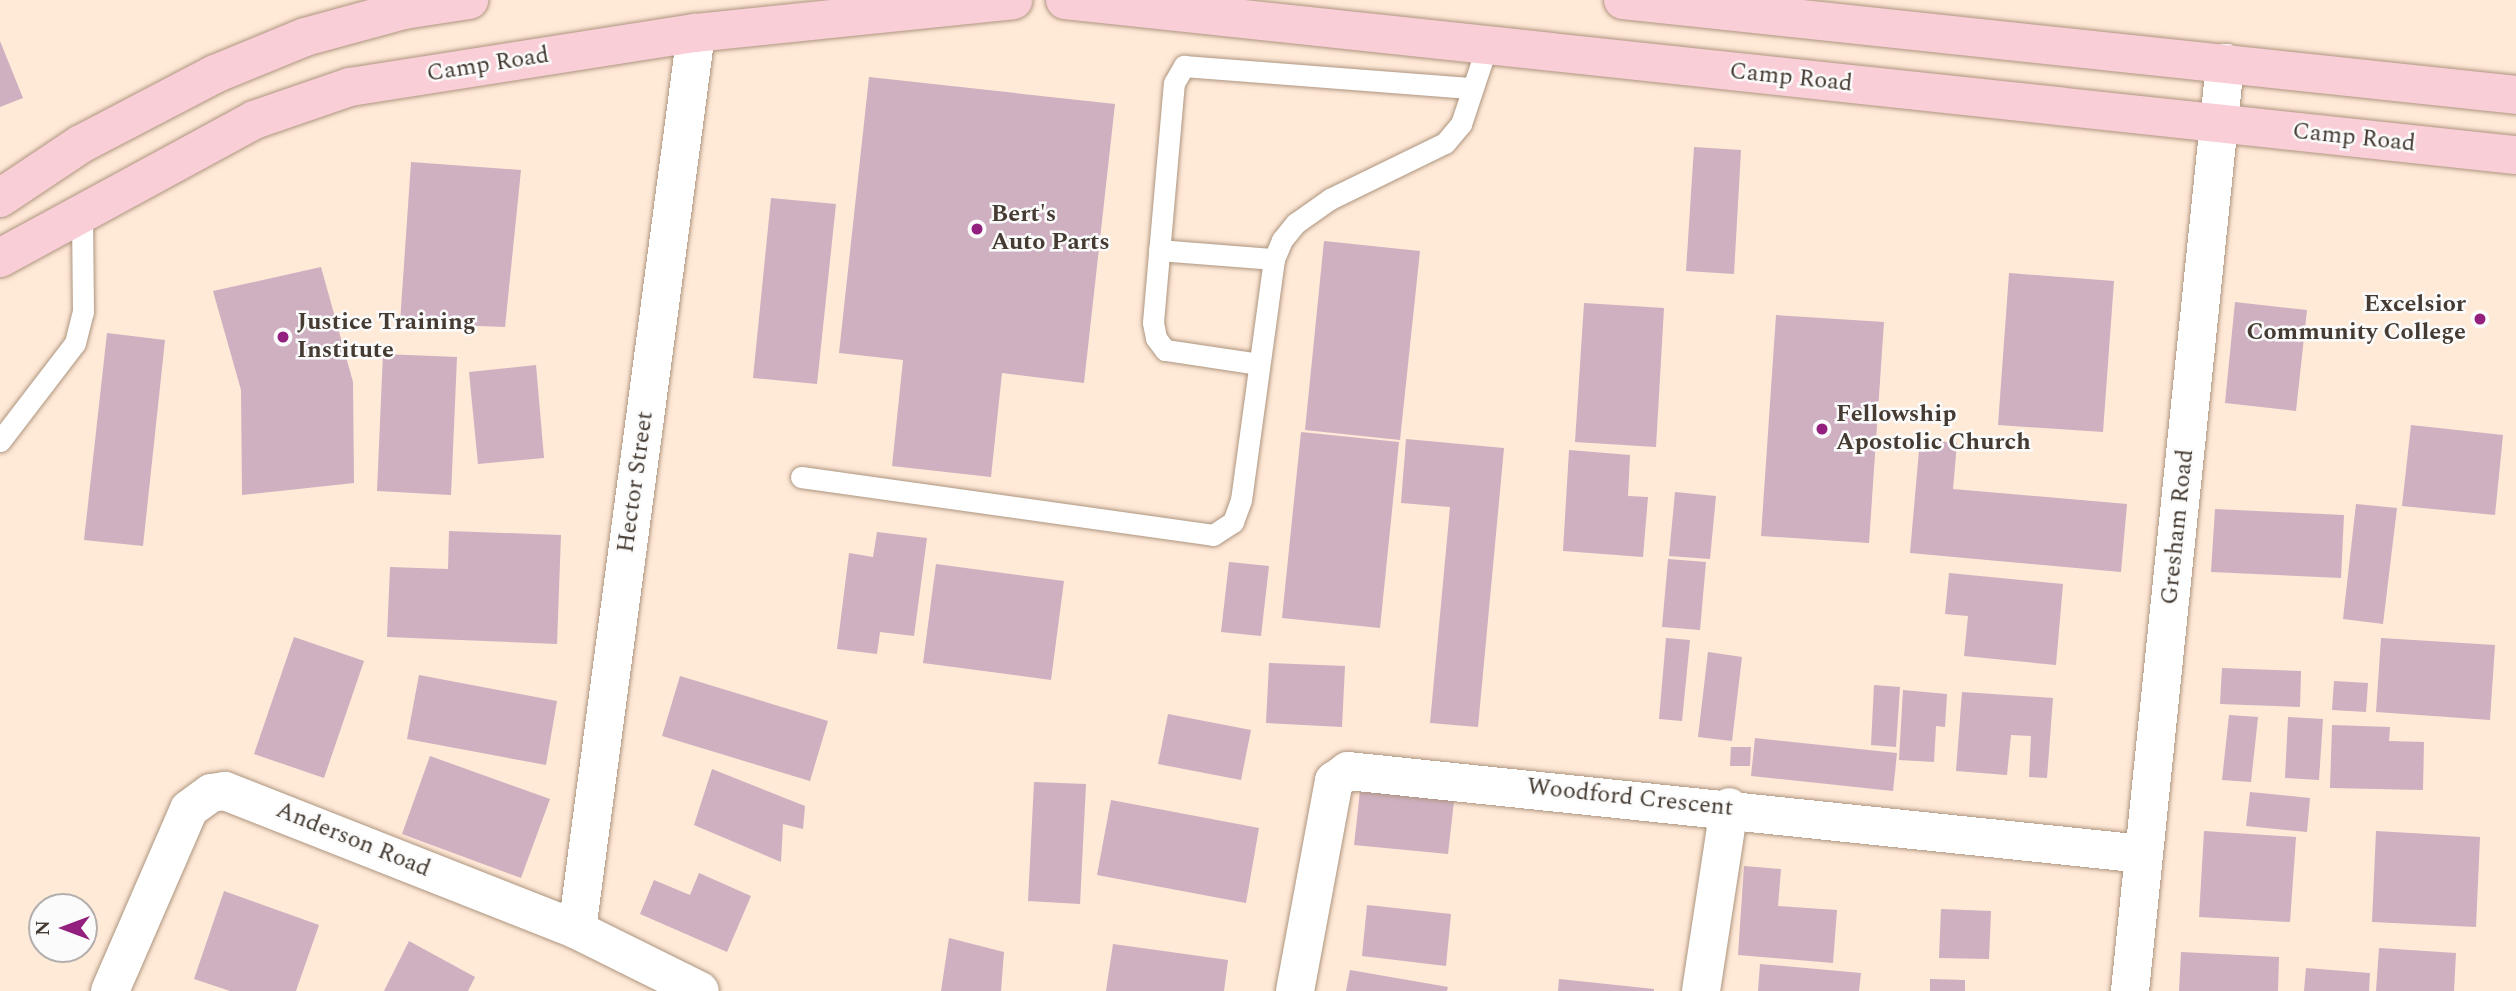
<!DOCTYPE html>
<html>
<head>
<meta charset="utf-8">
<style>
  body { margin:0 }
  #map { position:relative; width:2516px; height:991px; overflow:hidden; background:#ffe9d7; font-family:Spectral,serif }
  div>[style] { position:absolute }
  .building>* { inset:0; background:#ceb0c1 }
  .roads { filter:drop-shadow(0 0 2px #ad957f) drop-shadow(0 0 2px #ad957f) }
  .service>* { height:21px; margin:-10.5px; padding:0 10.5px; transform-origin:10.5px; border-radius:10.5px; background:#fff }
  .minor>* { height:38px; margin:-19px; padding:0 19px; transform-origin:19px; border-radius:19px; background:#fff }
  .primary>* { height:38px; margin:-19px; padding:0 19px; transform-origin:19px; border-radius:19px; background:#faced7 }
  .dots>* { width:19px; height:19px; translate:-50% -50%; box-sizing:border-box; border:4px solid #fbfbfb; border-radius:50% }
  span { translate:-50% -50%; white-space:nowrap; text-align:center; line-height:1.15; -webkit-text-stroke:5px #fbfbfb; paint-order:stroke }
  .street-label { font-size:24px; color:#453b32 }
  .poi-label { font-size:24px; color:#453b32; font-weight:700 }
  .left { translate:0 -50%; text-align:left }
  .right { translate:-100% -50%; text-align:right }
  .north { position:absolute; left:28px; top:893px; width:70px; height:70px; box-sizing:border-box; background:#fbfbfb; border:2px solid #b2aeab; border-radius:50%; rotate:270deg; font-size:19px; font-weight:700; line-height:28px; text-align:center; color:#453b32 }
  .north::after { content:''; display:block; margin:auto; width:24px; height:32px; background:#931f7e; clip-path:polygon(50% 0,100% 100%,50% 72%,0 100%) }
</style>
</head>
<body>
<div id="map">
  <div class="building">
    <i style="clip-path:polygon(0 41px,23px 98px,0 107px)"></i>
    <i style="clip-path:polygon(869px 77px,1115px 104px,1084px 383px,1002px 373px,991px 477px,892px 466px,903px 360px,839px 353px)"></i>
    <i style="clip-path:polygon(1694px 147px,1741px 150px,1734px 274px,1686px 271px)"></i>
    <i style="clip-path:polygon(411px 162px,521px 170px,505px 327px,400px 323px)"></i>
    <i style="clip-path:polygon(771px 198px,836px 204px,817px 384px,753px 378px)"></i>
    <i style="clip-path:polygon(1324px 241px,1420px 251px,1400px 440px,1305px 430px)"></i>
    <i style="clip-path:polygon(321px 267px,353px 382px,354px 483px,242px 495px,241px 390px,213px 291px)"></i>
    <i style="clip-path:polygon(2009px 273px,2114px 281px,2103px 432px,1998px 425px)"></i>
    <i style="clip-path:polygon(2235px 302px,2307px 310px,2296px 411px,2225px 403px)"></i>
    <i style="clip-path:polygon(1584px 303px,1664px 308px,1656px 447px,1575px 442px)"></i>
    <i style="clip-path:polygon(1776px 315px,1884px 322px,1869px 543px,1761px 536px)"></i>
    <i style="clip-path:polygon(107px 333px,165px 340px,143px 546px,84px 540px)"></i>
    <i style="clip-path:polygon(383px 354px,457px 357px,451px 495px,377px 491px)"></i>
    <i style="clip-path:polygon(536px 365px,544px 458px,478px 464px,469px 372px)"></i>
    <i style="clip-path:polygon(2411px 425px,2503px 435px,2495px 515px,2402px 506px)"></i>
    <i style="clip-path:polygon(1301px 432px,1399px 442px,1380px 628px,1282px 618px)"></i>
    <i style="clip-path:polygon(1406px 439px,1504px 448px,1478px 727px,1430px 723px,1450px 507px,1401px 503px)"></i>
    <i style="clip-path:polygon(1920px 439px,1957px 443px,1953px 489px,2127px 504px,2121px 572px,1910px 553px)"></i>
    <i style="clip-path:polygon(1569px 450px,1630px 455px,1628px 496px,1648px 497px,1643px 557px,1563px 551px)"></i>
    <i style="clip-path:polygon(1675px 492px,1716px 496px,1710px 559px,1669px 556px)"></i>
    <i style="clip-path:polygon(2356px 504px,2397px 508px,2383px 624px,2343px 619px)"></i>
    <i style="clip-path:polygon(2215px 509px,2344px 515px,2341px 578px,2211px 572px)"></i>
    <i style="clip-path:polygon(449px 531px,561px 535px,557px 644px,387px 637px,390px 567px,448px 569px)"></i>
    <i style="clip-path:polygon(877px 532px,927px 538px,914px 636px,880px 632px,877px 654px,837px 649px,849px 553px,873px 557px)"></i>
    <i style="clip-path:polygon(1668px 559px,1706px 562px,1700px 630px,1662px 627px)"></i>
    <i style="clip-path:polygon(1229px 562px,1269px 566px,1261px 636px,1221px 632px)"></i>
    <i style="clip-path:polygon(936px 564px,1064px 581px,1051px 680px,923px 663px)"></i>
    <i style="clip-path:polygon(1949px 573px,2063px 584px,2056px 665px,1964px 656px,1968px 616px,1945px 614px)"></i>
    <i style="clip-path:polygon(294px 637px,364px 661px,324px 778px,254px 754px)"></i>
    <i style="clip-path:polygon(1666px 638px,1690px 640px,1682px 721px,1659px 719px)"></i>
    <i style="clip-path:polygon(2381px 638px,2495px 645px,2490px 720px,2376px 712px)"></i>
    <i style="clip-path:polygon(1708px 652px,1742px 657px,1732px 741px,1698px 737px)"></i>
    <i style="clip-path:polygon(1269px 663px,1345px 666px,1342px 727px,1266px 723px)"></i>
    <i style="clip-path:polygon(2222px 668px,2301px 671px,2300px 707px,2220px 704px)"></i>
    <i style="clip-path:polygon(419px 675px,557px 701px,546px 765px,407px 739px)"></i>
    <i style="clip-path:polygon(680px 676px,828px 721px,810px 781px,662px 736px)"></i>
    <i style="clip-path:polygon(2334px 681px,2368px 683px,2366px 712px,2332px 710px)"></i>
    <i style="clip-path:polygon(1874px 685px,1900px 687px,1896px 747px,1871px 745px)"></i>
    <i style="clip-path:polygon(1903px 690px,1947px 694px,1945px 727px,1936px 726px,1934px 762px,1899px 760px)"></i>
    <i style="clip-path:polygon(1962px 692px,2053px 698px,2047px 778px,2029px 777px,2031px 736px,2011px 735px,2007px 775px,1956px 771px)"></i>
    <i style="clip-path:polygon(1168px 714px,1251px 730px,1241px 780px,1158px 764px)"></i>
    <i style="clip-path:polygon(2229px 715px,2258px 717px,2251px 782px,2222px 780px)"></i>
    <i style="clip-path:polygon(2288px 717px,2323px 719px,2319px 780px,2285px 778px)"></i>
    <i style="clip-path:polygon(2332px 725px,2390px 727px,2389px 741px,2424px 742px,2423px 790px,2330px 788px)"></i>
    <i style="clip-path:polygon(1755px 738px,1897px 753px,1893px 791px,1751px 776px)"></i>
    <i style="clip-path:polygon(1731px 747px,1751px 747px,1750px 766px,1730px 766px)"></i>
    <i style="clip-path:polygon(430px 756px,550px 799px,521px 878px,402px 834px)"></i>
    <i style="clip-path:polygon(712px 769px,805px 806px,803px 829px,783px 824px,781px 862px,694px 825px)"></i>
    <i style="clip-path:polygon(1034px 782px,1086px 784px,1080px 904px,1028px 901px)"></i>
    <i style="clip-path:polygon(1360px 791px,1454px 801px,1448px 854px,1354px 845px)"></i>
    <i style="clip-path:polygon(2250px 792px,2310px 798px,2307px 832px,2246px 826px)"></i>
    <i style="clip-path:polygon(1111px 800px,1259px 828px,1246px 903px,1097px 875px)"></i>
    <i style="clip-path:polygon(2204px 831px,2296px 837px,2290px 922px,2199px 917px)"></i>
    <i style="clip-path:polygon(2376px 831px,2480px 837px,2476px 927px,2372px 922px)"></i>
    <i style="clip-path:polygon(1744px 866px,1781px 869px,1778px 906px,1837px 910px,1833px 963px,1738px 955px)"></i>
    <i style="clip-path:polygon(699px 873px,751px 896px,727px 952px,640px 914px,654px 880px,690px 895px)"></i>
    <i style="clip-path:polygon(224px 891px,319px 925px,296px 991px,230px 991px,194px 979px)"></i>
    <i style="clip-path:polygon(1367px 905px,1451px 914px,1446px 966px,1362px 956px)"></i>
    <i style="clip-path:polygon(1941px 909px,1991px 911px,1989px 959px,1939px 958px)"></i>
    <i style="clip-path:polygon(949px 938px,1004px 952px,1001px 991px,941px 991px)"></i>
    <i style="clip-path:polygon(409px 941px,475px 977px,468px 991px,384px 991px)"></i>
    <i style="clip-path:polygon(1113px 944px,1228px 960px,1224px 991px,1106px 991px)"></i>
    <i style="clip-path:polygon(2379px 948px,2456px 953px,2454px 991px,2376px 991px)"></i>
    <i style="clip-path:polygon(2181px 952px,2279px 957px,2278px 991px,2179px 991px)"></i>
    <i style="clip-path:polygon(1760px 964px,1861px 973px,1859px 991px,1758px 991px)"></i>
    <i style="clip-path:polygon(2306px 968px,2370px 973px,2369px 991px,2304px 991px)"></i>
    <i style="clip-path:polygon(1350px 970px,1448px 987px,1447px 991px,1346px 991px)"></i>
    <i style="clip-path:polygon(1559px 979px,1654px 989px,1654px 991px,1558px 991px)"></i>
    <i style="clip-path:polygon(1930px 979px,1965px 980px,1965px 991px,1930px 991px)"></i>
  </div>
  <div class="roads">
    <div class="service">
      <i style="left:1159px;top:250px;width:115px;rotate:4.5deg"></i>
      <i style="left:1259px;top:364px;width:95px;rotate:-171.5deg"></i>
      <i style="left:1165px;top:350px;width:15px;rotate:-127deg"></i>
      <i style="left:1156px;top:338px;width:16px;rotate:-101deg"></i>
      <i style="left:1153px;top:322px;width:240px;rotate:-85deg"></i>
      <i style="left:1174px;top:83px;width:20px;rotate:-60deg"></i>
      <i style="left:1184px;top:66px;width:289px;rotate:4.4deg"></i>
      <i style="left:0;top:441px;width:123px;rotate:-52.6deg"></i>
      <i style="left:75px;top:343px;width:32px;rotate:-76deg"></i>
      <i style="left:83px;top:312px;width:99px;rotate:-90.6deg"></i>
      <i style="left:801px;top:477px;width:416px;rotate:8deg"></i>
      <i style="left:1213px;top:535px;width:24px;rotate:-33deg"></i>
      <i style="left:1233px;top:522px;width:23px;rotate:-70deg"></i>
      <i style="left:1241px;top:500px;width:243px;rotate:-82.2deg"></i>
      <i style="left:1274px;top:259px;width:21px;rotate:-67deg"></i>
      <i style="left:1282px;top:240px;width:22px;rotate:-51deg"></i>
      <i style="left:1296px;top:223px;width:42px;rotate:-35.2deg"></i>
      <i style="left:1330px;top:199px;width:128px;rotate:-26deg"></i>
      <i style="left:1445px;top:143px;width:25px;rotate:-50deg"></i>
      <i style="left:1461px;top:124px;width:82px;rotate:-71.6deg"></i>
    </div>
    <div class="minor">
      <i style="left:577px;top:930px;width:905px;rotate:-82.44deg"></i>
      <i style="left:110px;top:991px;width:198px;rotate:-66.5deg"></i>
      <i style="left:189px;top:809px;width:27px;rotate:-36deg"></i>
      <i style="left:211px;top:793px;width:14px;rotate:-8deg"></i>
      <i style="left:225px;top:791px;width:378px;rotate:21.5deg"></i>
      <i style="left:577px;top:930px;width:137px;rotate:26.4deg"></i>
      <i style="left:1295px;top:991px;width:214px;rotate:-79.5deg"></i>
      <i style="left:1334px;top:781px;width:17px;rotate:-36deg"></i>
      <i style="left:1348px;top:771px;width:799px;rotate:5.96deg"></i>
      <i style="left:1701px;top:991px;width:186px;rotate:-81.3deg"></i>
      <i style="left:2130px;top:991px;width:933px;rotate:-84.15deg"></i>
    </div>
    <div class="primary">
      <i style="left:1065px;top:0;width:1459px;rotate:6.1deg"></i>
      <i style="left:1623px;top:0;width:898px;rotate:6.07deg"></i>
      <i style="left:0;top:198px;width:97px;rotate:-33.7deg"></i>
      <i style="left:81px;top:144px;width:151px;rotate:-27.6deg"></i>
      <i style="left:215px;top:74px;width:97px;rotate:-22.3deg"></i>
      <i style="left:305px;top:37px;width:103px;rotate:-15.3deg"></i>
      <i style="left:404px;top:10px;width:66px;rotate:-8.7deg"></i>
      <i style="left:0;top:258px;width:289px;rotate:-28.5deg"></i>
      <i style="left:254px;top:120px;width:102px;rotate:-19deg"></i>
      <i style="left:350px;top:87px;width:350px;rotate:-8.9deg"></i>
      <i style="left:696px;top:33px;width:319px;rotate:-5.9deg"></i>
    </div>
  </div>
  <div class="dots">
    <i style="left:977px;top:229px;background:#931f7e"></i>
    <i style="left:2480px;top:319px;background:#931f7e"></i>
    <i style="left:283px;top:337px;background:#931f7e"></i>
    <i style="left:1822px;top:429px;background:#931f7e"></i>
  </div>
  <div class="street-label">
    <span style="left:488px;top:65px;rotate:-9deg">Camp Road</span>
    <span style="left:1791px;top:78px;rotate:6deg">Camp Road</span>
    <span style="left:2354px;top:138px;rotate:6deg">Camp Road</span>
    <span style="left:636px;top:482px;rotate:-82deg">Hector Street</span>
    <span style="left:2178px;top:527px;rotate:-84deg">Gresham Road</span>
    <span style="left:1630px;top:798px;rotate:6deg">Woodford Crescent</span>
    <span style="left:353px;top:840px;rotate:22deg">Anderson Road</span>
  </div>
  <div class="poi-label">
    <span class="left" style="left:991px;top:229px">Bert's<br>Auto Parts</span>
    <span class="right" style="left:2466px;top:319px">Excelsior<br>Community College</span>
    <span class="left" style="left:297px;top:337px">Justice Training<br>Institute</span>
    <span class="left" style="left:1836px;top:429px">Fellowship<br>Apostolic Church</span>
  </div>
  <div class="north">N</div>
</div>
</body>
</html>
